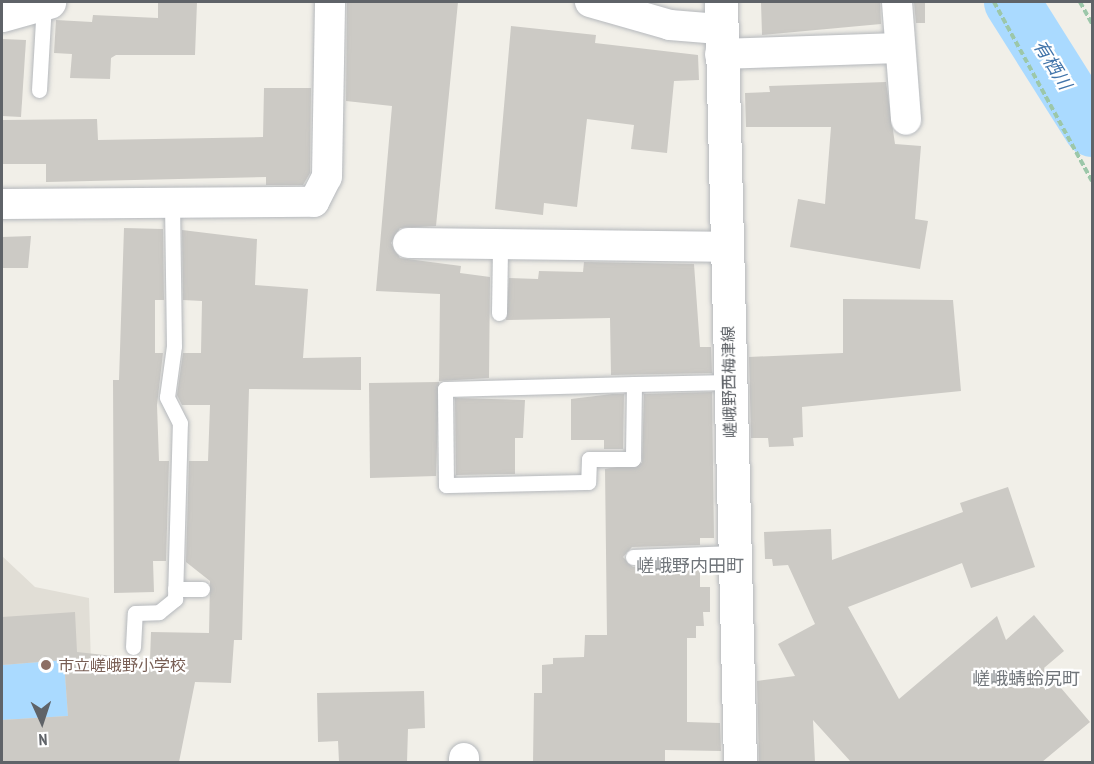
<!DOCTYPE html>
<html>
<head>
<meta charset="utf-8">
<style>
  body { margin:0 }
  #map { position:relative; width:1094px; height:764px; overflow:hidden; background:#f1efe8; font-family:"PT Sans Narrow","Noto Sans JP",sans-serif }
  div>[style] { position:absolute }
  .education>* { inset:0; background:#e1ded6 }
  .water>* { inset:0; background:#aadaff }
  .river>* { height:56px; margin:-28px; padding:0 28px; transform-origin:28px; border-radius:28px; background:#aadaff }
  .building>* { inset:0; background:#cccac5 }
  .path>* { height:4px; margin-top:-2px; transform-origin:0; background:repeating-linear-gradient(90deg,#9cc7a9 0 6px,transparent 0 9px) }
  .roads { filter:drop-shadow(0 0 2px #b5b8bc) drop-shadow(0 0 2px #b5b8bc) }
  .lane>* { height:15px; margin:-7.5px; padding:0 7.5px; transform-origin:7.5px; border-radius:7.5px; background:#fff }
  .street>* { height:30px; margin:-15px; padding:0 15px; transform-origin:15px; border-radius:15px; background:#fff }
  .secondary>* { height:33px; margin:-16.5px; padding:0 16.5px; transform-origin:16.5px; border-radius:16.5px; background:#fff }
  .dots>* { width:16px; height:16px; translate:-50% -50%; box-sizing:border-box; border:3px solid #fff; border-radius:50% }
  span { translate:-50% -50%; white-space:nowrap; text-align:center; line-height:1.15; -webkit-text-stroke:4.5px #fff; paint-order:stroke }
  .street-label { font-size:16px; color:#5f6368 }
  .education-label { font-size:16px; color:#785e54 }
  .left { translate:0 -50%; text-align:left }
  .water-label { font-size:18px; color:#4174aa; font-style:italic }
  .neighbourhood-label { font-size:18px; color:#70757a }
  .frame { position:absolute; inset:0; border:3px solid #5f6368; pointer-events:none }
  .north { position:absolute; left:12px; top:692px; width:60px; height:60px; -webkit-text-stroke:4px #fff; paint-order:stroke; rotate:177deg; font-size:16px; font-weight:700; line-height:24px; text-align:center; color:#5f6368 }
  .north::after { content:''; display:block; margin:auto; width:21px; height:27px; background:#5f6368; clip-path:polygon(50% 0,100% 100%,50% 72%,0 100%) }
</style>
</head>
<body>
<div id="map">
  <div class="education">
    <i style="clip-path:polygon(2px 556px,35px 587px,89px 598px,93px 731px,39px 748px,2px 745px)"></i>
  </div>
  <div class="water">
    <i style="clip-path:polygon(64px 660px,68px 716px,2px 720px,2px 665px)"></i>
  </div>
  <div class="river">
    <i style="left:1012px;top:2px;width:150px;rotate:57.8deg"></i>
  </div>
  <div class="building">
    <i style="clip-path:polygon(158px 2px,197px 2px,195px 55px,116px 55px,111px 58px,110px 79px,70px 78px,72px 54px,54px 53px,56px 20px,92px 22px,93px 15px,158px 18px)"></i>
    <i style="clip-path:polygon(347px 2px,458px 2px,436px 226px,400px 228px,391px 243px,400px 258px,461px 266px,460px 273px,490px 277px,489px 378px,439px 381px,440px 294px,376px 291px,392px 106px,346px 101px)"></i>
    <i style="clip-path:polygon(761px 2px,880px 2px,881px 24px,762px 35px)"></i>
    <i style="clip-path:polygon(914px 2px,925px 2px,925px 23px,916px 23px)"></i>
    <i style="clip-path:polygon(511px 26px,596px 35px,595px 43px,698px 55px,699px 80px,674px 81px,667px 153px,631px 149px,634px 125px,587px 119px,577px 207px,544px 203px,543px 215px,495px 209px)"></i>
    <i style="clip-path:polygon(2px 39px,26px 40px,21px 117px,2px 116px)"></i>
    <i style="clip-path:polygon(886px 82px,895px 144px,921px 146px,915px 219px,928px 221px,920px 269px,790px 247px,798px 199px,825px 204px,831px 127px,746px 127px,745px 93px,770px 92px,769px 86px)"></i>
    <i style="clip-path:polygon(264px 88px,311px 88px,310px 173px,303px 185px,266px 185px,266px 177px,46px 182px,46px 164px,2px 164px,2px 120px,97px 119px,98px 140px,263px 137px)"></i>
    <i style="clip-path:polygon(124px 228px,163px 229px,164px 300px,155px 300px,155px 353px,163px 353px,157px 405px,159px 461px,169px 461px,166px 561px,153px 561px,154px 592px,114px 593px,113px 380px,119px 380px)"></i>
    <i style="clip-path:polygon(182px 230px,257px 239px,255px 285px,308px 289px,303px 358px,361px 357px,361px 390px,249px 389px,242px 640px,234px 640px,231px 683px,195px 682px,179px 762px,2px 762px,2px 720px,68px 716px,64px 660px,2px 665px,2px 617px,75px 612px,77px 652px,150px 660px,151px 632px,209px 633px,210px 581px,186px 562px,189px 461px,208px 461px,210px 405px,182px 405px,177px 395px,183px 353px,201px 353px,202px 301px,183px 300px)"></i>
    <i style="clip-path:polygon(31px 236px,28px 268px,2px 268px,2px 237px)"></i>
    <i style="clip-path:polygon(584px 262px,694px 264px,700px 347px,711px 347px,712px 373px,611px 375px,610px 318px,506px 320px,509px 278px,538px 279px,539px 271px,583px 272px)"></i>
    <i style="clip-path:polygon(843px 299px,953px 300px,961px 391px,802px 407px,803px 437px,793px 438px,794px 446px,769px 447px,768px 438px,751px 438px,749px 357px,843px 353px)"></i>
    <i style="clip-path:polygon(439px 382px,436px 476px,370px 478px,369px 383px)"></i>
    <i style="clip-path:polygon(712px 392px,714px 538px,700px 538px,700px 545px,632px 547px,623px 557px,633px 567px,700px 564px,700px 587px,710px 587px,710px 612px,703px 612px,704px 626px,696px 626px,696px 638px,687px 638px,687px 722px,720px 723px,721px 751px,665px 750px,665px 762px,533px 762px,534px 693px,542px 693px,542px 665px,553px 664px,553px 658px,584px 657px,585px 635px,607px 635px,605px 469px,642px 463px,644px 394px)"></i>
    <i style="clip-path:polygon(612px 394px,624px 394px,623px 449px,604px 449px,604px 440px,571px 440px,571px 399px)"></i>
    <i style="clip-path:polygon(455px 398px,525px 400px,523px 438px,515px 438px,515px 474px,456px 475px)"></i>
    <i style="clip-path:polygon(1008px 487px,1035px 567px,971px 588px,962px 563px,848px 607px,899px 699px,997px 616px,1006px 640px,1034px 615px,1064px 651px,1044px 668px,1090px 722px,1042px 762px,851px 762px,813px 720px,815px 762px,759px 762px,757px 681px,795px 676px,778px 644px,815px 624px,788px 565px,773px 566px,772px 559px,765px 559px,764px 532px,831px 529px,832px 560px,963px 512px,960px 503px)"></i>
    <i style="clip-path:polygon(424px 691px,425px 728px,408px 729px,407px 762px,339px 762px,338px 741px,318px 742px,317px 693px)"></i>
  </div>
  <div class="path">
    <i style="left:994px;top:2px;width:204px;rotate:61.3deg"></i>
    <i style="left:1080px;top:2px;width:25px;rotate:61deg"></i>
  </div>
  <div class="roads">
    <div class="lane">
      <i style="left:39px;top:90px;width:87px;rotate:-86.7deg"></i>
      <i style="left:499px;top:313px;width:66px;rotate:-89.1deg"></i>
      <i style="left:634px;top:384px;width:75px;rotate:90.8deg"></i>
      <i style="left:633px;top:459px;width:44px;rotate:180deg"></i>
      <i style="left:589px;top:459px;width:23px;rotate:92deg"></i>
      <i style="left:588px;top:482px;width:142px;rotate:178.8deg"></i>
      <i style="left:446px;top:485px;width:96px;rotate:-90.6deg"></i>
      <i style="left:445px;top:389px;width:189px;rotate:-1.5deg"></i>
      <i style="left:634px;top:384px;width:96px;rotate:-1.2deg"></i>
      <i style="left:633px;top:557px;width:99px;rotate:-2.3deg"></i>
      <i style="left:175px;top:589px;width:27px"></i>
      <i style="left:133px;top:647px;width:34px;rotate:-87deg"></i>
      <i style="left:135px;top:613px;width:24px;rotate:-2deg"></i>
      <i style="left:159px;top:612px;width:21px;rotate:-39deg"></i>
      <i style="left:175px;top:599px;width:176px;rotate:-88.4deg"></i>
      <i style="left:180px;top:423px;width:29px;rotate:-117deg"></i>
      <i style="left:167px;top:397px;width:51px;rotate:-82.2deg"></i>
      <i style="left:174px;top:346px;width:144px;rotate:-90.8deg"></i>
    </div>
    <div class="street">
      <i style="left:590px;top:2px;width:83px;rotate:16deg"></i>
      <i style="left:670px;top:25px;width:49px;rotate:4.7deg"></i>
      <i style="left:897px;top:2px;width:118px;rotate:85.6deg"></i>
      <i style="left:720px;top:54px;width:179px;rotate:-1.9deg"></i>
      <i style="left:2px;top:204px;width:312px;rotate:-0.4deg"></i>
      <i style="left:314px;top:202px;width:28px;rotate:-63deg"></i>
      <i style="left:327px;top:177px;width:175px;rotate:-89deg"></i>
      <i style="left:408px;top:243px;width:317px;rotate:0.7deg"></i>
      <i style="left:464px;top:758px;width:4px;rotate:90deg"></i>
    </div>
    <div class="secondary">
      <i style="left:721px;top:2px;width:760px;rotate:88.57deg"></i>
      <i style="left:2px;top:15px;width:49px;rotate:-15.5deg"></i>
    </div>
  </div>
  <div class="dots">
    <i style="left:46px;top:665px;background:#8d6e63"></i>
  </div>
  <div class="street-label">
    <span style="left:729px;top:382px;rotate:-91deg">嵯峨野西梅津線</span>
  </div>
  <div class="education-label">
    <span class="left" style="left:58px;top:665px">市立嵯峨野小学校</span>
  </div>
  <div class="water-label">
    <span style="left:1052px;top:65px;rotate:58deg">有栖川</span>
  </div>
  <div class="neighbourhood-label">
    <span style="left:690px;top:566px">嵯峨野内田町</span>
    <span style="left:1026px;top:679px">嵯峨蜻蛉尻町</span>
  </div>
  <div class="frame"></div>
  <div class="north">N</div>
</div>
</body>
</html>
